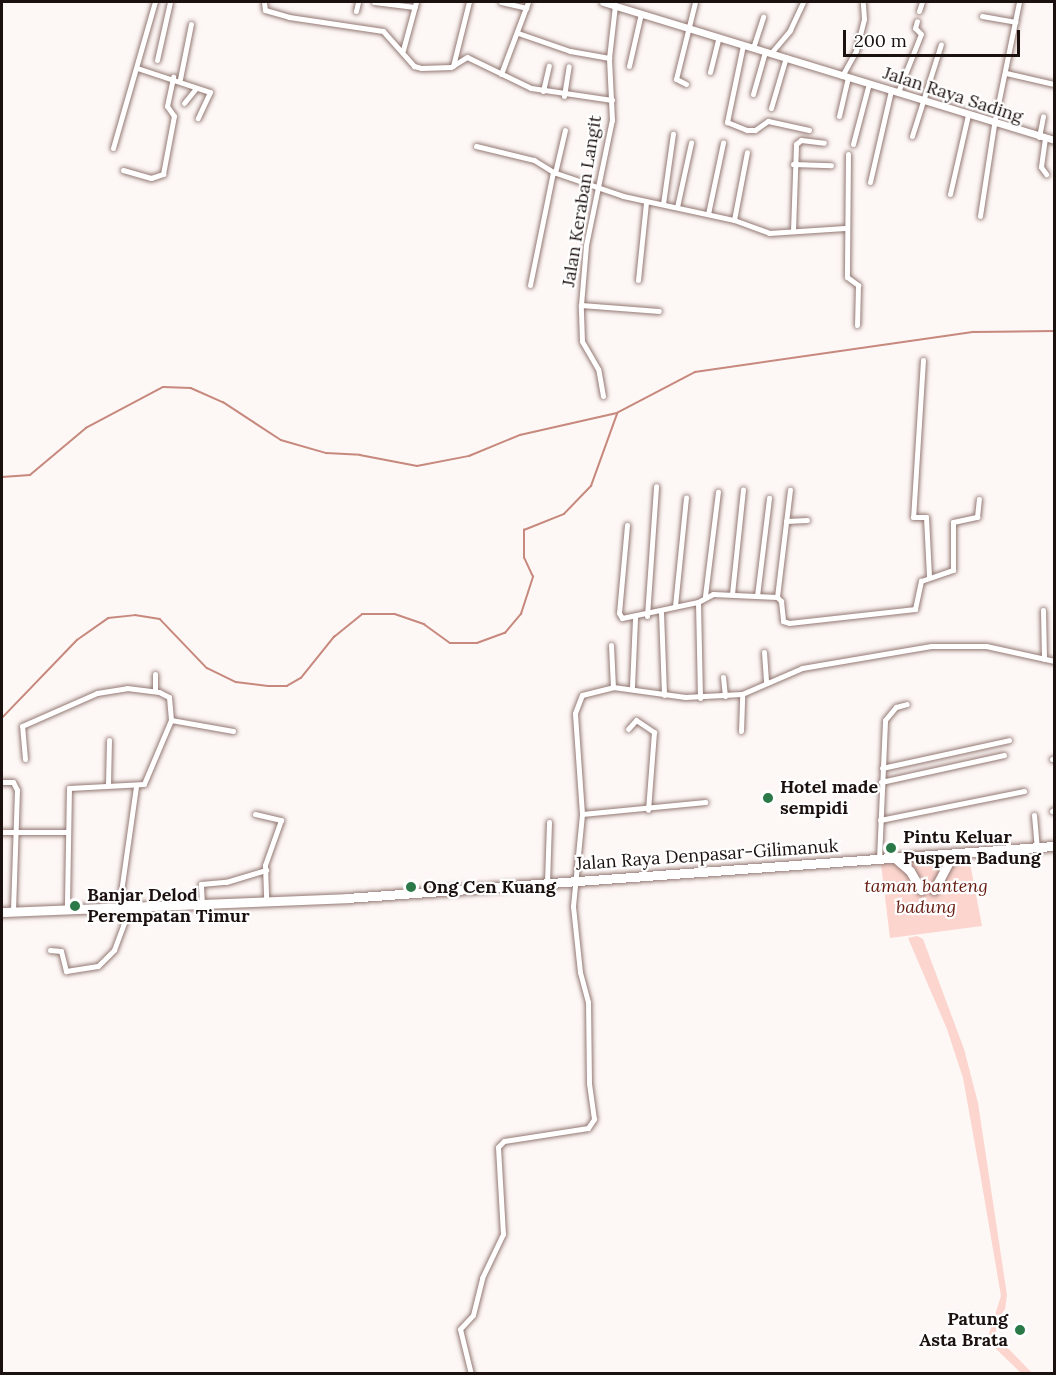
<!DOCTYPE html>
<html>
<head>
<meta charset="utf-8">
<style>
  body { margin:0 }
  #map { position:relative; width:1056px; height:1375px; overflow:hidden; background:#fdf7f5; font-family:Lora,serif }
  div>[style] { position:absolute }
  .green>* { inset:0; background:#fbd5ce }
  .stream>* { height:1.5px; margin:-0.75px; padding:0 0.75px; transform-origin:0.75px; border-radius:0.75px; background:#c7887d }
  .roads { filter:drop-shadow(0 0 2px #937873) drop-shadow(0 0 2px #937873) }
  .minor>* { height:5px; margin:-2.5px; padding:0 2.5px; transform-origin:2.5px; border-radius:2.5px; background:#fff }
  .tertiary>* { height:7px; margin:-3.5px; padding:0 3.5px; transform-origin:3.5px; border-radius:3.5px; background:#fff }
  .trunk>* { height:9px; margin:-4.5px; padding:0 4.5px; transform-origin:4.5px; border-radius:4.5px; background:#fff }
  .dots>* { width:16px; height:16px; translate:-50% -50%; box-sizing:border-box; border:3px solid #fff; border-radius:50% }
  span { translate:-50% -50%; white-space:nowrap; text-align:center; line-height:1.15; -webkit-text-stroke:4.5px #fff; paint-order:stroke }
  .street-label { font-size:18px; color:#1b110f }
  .poi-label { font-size:18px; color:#1b110f; font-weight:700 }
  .left { translate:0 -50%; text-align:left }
  .right { translate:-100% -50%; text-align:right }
  .park-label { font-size:18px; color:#651a0f; font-style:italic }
  .frame { position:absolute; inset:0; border:3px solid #1b110f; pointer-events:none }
  .scale { position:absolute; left:843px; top:30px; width:177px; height:27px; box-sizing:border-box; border:3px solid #1b110f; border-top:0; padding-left:8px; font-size:18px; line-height:21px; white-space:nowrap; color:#1b110f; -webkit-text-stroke:4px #fff; paint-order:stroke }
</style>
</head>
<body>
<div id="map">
  <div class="green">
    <i style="clip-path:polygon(969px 858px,982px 926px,890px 938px,881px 864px)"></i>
    <i style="clip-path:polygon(917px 936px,923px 939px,964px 1049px,978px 1103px,1007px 1295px,1005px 1309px,996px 1321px,996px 1336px,1032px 1373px,1021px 1373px,994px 1347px,989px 1334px,1001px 1296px,979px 1167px,963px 1078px,947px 1029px,908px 938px)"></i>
  </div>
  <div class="stream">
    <i style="left:2px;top:477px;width:28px;rotate:-4deg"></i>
    <i style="left:30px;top:475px;width:73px;rotate:-40deg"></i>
    <i style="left:86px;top:428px;width:87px;rotate:-28deg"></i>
    <i style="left:163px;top:387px;width:28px;rotate:2deg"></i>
    <i style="left:191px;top:388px;width:35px;rotate:24deg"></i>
    <i style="left:223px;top:402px;width:69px;rotate:33.2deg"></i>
    <i style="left:281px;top:440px;width:47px;rotate:16.1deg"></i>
    <i style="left:326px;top:453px;width:34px;rotate:3deg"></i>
    <i style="left:360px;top:455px;width:58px;rotate:10.9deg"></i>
    <i style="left:417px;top:466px;width:53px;rotate:-10.9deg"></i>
    <i style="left:469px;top:456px;width:55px;rotate:-22.4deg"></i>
    <i style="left:520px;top:435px;width:99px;rotate:-12.8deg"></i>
    <i style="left:617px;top:413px;width:88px;rotate:-27.7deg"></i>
    <i style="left:695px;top:372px;width:282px;rotate:-8.2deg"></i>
    <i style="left:974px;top:332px;width:80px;rotate:-0.7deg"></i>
    <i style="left:2px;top:718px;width:108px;rotate:-46.1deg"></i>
    <i style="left:77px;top:640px;width:38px;rotate:-35deg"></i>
    <i style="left:108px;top:618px;width:27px;rotate:-6deg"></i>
    <i style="left:135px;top:615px;width:25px;rotate:9deg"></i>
    <i style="left:160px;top:619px;width:68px;rotate:46.2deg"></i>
    <i style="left:207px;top:668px;width:32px;rotate:26deg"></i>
    <i style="left:236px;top:682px;width:32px;rotate:7deg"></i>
    <i style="left:268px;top:686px;width:19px"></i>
    <i style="left:287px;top:686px;width:16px;rotate:-30deg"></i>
    <i style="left:301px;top:678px;width:53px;rotate:-51.2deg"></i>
    <i style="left:334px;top:637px;width:36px;rotate:-39deg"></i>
    <i style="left:362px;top:614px;width:33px"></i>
    <i style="left:395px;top:614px;width:31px;rotate:19deg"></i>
    <i style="left:424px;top:624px;width:32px;rotate:36deg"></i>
    <i style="left:450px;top:643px;width:27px"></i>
    <i style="left:477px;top:643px;width:30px;rotate:-20deg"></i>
    <i style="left:505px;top:633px;width:25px;rotate:-50deg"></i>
    <i style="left:521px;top:614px;width:39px;rotate:-72deg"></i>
    <i style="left:533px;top:577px;width:21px;rotate:-115deg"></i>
    <i style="left:524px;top:558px;width:28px;rotate:-90deg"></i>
    <i style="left:524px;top:530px;width:43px;rotate:-21.8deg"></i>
    <i style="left:564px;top:514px;width:39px;rotate:-46deg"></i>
    <i style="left:591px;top:486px;width:77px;rotate:-70.1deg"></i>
  </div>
  <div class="roads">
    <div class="minor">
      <i style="left:264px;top:2px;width:8px;rotate:83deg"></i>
      <i style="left:265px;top:10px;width:25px;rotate:16deg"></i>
      <i style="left:289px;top:17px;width:95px;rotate:8.5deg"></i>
      <i style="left:383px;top:31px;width:47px;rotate:48.5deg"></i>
      <i style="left:414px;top:66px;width:7px;rotate:16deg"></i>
      <i style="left:421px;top:68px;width:30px;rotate:-2deg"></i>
      <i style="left:451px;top:67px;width:19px;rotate:-32deg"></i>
      <i style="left:467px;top:57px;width:71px;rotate:25.8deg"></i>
      <i style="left:531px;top:88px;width:82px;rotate:8.4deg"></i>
      <i style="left:374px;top:2px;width:41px;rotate:7deg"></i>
      <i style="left:501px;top:2px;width:26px;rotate:13deg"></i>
      <i style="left:356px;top:11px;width:9px;rotate:-77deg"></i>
      <i style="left:919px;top:11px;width:9px;rotate:-72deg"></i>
      <i style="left:982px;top:16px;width:34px;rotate:10deg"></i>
      <i style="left:518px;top:33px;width:55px;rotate:19.1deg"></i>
      <i style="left:570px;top:51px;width:40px;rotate:10deg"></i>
      <i style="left:743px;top:45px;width:79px;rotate:101.7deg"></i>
      <i style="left:727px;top:122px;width:22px;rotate:22deg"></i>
      <i style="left:747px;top:130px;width:8px"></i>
      <i style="left:755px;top:130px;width:16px;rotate:-35deg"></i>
      <i style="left:768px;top:121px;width:42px;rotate:12.4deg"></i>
      <i style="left:753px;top:48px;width:33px;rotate:-72deg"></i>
      <i style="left:403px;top:50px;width:50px;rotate:-74.8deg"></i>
      <i style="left:771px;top:53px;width:30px;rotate:-50deg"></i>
      <i style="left:790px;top:30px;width:31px;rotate:-65deg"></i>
      <i style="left:157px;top:60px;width:59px;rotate:-77.4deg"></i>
      <i style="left:453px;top:66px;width:66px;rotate:-76deg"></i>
      <i style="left:629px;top:66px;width:54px;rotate:-77.2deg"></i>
      <i style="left:137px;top:68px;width:77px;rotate:18.2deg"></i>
      <i style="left:210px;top:92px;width:29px;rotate:115deg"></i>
      <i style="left:710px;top:72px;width:36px;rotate:-76deg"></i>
      <i style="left:1006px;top:73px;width:49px;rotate:12.9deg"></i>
      <i style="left:501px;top:74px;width:77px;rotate:-69.4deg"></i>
      <i style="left:842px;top:76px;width:29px;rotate:-61deg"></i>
      <i style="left:856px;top:51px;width:33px;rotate:-76deg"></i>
      <i style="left:864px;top:19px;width:16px;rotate:-94deg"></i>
      <i style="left:180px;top:79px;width:56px;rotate:-78.7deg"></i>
      <i style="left:686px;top:84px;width:11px;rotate:-153deg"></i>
      <i style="left:676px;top:79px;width:79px;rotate:-76.1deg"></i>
      <i style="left:543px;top:91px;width:26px;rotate:-77deg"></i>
      <i style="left:898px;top:92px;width:62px;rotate:-68.4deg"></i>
      <i style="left:921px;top:34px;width:8px;rotate:-135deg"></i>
      <i style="left:915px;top:28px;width:7px;rotate:-74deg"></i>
      <i style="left:753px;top:94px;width:44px;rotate:-74.1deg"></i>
      <i style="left:564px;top:96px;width:30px;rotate:-81deg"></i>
      <i style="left:184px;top:103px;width:19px;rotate:-51deg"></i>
      <i style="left:771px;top:108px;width:53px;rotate:-73.6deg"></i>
      <i style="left:839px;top:116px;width:39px;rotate:-77deg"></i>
      <i style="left:912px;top:136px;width:96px;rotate:-72.5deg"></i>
      <i style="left:1039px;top:137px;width:21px;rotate:-79deg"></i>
      <i style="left:1045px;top:138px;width:29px;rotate:98deg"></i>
      <i style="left:1041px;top:167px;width:9px;rotate:54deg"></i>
      <i style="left:853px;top:144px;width:63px;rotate:-75.3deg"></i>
      <i style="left:476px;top:146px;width:60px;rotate:13.6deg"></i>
      <i style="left:534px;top:160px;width:22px;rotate:32deg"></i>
      <i style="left:553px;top:172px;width:74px;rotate:18.9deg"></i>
      <i style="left:623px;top:196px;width:114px;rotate:12.2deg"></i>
      <i style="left:734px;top:220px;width:37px;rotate:20deg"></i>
      <i style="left:769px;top:233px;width:76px;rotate:-3.8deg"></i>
      <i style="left:113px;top:148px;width:152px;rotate:-74deg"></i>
      <i style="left:848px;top:154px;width:123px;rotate:90.5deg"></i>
      <i style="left:847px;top:277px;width:14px;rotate:36deg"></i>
      <i style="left:858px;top:285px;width:40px;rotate:91.4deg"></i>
      <i style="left:793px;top:164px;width:38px;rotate:2deg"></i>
      <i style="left:123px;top:170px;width:29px;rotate:16deg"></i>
      <i style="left:151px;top:178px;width:13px;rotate:-18deg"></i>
      <i style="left:163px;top:174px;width:59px;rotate:-79.3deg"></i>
      <i style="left:174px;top:116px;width:12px;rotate:-125deg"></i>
      <i style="left:167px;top:106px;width:30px;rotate:-78deg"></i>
      <i style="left:555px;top:173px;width:44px;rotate:-76.9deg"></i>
      <i style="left:870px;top:182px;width:94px;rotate:-77.1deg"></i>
      <i style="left:950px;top:194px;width:81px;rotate:-77.2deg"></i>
      <i style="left:663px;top:204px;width:71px;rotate:-81.9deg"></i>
      <i style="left:677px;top:207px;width:66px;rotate:-77.7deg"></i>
      <i style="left:708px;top:214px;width:73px;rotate:-78.1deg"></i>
      <i style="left:980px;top:216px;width:93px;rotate:-81.3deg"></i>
      <i style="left:994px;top:124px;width:125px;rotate:-78.4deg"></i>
      <i style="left:734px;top:220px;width:69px;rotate:-79.2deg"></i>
      <i style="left:793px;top:231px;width:87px;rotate:-88deg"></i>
      <i style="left:796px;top:144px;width:6px;rotate:-39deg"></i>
      <i style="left:801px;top:140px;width:23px;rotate:7deg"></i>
      <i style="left:638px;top:280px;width:77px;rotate:-84.1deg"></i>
      <i style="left:530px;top:285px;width:115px;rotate:-78.5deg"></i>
      <i style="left:581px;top:305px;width:78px;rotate:4.4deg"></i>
      <i style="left:923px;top:360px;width:157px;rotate:93.6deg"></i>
      <i style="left:913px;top:517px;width:13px"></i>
      <i style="left:926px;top:517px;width:60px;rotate:87.1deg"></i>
      <i style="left:603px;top:396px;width:27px;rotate:-100deg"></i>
      <i style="left:598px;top:369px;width:32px;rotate:-120deg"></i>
      <i style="left:582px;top:341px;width:36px;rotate:-92deg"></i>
      <i style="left:581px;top:305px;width:60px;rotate:-85.2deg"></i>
      <i style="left:586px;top:245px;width:128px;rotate:-78.3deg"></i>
      <i style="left:612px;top:120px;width:62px;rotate:-92.8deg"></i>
      <i style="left:609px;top:58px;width:53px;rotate:-83.5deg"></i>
      <i style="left:786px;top:521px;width:21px;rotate:-3deg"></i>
      <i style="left:627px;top:525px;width:88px;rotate:95.2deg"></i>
      <i style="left:619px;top:613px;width:6px;rotate:59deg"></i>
      <i style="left:622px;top:618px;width:78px;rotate:-11.9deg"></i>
      <i style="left:698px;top:602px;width:17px;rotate:-28deg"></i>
      <i style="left:713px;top:594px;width:64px;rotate:2.7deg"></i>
      <i style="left:777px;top:597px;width:108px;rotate:-83.1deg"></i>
      <i style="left:732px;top:594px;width:105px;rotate:-84deg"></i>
      <i style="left:705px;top:596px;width:105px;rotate:-82.9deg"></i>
      <i style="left:757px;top:596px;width:99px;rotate:-83deg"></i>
      <i style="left:777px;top:597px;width:6px;rotate:45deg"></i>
      <i style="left:781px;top:601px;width:20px;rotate:84deg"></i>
      <i style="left:783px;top:621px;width:6px;rotate:18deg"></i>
      <i style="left:789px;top:623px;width:127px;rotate:-6.3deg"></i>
      <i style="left:915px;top:609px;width:29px;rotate:-78deg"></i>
      <i style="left:921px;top:581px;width:34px;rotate:-19deg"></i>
      <i style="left:953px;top:570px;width:48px;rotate:-90deg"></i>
      <i style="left:953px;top:522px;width:25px;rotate:-12deg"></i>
      <i style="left:977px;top:517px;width:18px;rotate:-84deg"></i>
      <i style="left:698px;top:602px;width:96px;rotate:88.8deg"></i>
      <i style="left:675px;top:606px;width:109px;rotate:-84.2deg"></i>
      <i style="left:1043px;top:610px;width:49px;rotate:88.8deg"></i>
      <i style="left:661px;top:612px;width:83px;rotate:87.9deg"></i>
      <i style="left:647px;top:616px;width:130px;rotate:-86deg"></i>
      <i style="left:611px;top:645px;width:42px;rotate:87.3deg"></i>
      <i style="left:764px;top:652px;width:31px;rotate:86deg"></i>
      <i style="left:723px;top:677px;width:19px;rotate:84deg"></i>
      <i style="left:632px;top:687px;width:70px;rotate:-87.5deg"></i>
      <i style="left:155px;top:691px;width:17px;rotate:-90deg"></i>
      <i style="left:171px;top:720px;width:63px;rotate:10.1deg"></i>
      <i style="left:628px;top:729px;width:12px;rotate:-48deg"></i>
      <i style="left:636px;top:720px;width:22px;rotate:34deg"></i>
      <i style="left:654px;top:732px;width:78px;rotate:94.4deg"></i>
      <i style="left:741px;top:731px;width:37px;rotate:-88deg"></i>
      <i style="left:25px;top:759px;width:33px;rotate:-95deg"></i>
      <i style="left:22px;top:726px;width:82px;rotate:-23.7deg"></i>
      <i style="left:97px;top:693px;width:30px;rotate:-9deg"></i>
      <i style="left:127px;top:688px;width:32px;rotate:7deg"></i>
      <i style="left:159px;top:692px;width:11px;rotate:27deg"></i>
      <i style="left:169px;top:697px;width:23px;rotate:85deg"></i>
      <i style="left:171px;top:720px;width:69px;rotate:112.9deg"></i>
      <i style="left:144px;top:784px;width:75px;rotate:176.9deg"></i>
      <i style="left:69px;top:788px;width:120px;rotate:91deg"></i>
      <i style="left:1052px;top:759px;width:2px"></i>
      <i style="left:882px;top:768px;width:130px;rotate:-12.4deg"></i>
      <i style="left:2px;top:782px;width:11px"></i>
      <i style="left:13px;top:782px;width:9px;rotate:63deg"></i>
      <i style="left:17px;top:790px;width:121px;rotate:91.9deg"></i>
      <i style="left:881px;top:782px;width:126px;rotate:-12.4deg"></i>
      <i style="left:108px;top:784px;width:44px;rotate:-88.7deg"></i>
      <i style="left:1052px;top:811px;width:2px;rotate:-27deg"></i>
      <i style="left:255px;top:814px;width:27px;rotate:13deg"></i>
      <i style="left:281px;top:820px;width:48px;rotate:109.6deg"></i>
      <i style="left:265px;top:865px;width:36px;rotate:88deg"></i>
      <i style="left:582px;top:814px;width:124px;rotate:-5.6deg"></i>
      <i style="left:1034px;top:815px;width:33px;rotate:85deg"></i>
      <i style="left:880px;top:820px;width:147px;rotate:-11.4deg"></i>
      <i style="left:2px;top:832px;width:66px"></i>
      <i style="left:879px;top:859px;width:139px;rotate:-87.5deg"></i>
      <i style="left:885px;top:720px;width:17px;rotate:-50deg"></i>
      <i style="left:896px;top:707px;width:11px;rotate:-15deg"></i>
      <i style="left:547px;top:883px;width:61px;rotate:-88.1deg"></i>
      <i style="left:202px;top:905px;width:21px;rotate:-93deg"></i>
      <i style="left:201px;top:884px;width:25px;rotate:-5deg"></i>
      <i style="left:226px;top:882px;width:42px;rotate:-16.7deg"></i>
      <i style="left:119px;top:906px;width:120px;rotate:-81.9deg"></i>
      <i style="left:50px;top:950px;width:11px;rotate:5deg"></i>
      <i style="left:61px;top:951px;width:21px;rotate:76deg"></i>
      <i style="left:66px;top:971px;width:32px;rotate:-9deg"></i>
      <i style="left:98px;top:966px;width:23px;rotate:-45deg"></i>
      <i style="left:114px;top:950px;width:46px;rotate:-69.6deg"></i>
      <i style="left:471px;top:1374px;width:46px;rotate:-103.7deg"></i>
      <i style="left:460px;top:1329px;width:19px;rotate:-47deg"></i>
      <i style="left:473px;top:1315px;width:38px;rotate:-76deg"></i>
      <i style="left:482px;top:1278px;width:49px;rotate:-64.5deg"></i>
      <i style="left:503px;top:1234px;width:87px;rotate:-93.3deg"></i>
      <i style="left:498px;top:1147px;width:8px;rotate:-45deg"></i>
      <i style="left:504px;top:1141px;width:85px;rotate:-8.8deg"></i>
      <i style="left:588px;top:1128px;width:11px;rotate:-56deg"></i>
      <i style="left:594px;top:1119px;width:36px;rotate:-98deg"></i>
      <i style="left:589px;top:1083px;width:81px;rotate:-90.7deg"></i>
      <i style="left:588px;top:1002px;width:31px;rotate:-105deg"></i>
      <i style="left:580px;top:972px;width:66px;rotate:-96.1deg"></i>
      <i style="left:573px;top:906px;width:92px;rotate:-84.4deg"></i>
      <i style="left:582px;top:814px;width:101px;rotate:-94deg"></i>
      <i style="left:575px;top:713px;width:19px;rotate:-69deg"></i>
      <i style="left:582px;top:695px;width:32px;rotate:-14deg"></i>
      <i style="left:613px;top:687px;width:73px;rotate:7.9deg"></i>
      <i style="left:685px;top:697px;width:57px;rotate:-3deg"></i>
      <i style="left:742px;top:694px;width:65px;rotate:-23.4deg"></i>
      <i style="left:802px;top:668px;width:131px;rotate:-9.7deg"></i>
      <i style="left:931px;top:646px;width:55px"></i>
      <i style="left:986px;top:646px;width:70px;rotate:12.4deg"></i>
    </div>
    <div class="tertiary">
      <i style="left:603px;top:2px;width:472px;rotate:17deg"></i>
    </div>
    <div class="trunk">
      <i style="left:894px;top:857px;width:21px;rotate:41deg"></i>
      <i style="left:910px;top:871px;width:22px;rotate:60deg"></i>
      <i style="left:934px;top:890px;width:32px;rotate:-62deg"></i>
      <i style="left:949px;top:862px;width:14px;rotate:-36deg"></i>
      <i style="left:2px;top:912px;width:345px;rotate:-2.3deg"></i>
      <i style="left:347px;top:898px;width:709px;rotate:-4.21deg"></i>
    </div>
  </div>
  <div class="dots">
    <i style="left:768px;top:798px;background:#2b7948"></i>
    <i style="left:891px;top:848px;background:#2b7948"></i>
    <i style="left:411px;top:887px;background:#2b7948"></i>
    <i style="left:75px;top:906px;background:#2b7948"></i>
    <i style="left:1020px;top:1330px;background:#2b7948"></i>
  </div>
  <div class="street-label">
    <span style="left:953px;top:95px;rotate:18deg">Jalan Raya Sading</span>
    <span style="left:582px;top:201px;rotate:-81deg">Jalan Keraban Langit</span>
    <span style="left:707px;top:855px;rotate:-4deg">Jalan Raya Denpasar-Gilimanuk</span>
  </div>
  <div class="poi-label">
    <span class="left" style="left:780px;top:798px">Hotel made<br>sempidi</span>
    <span class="left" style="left:903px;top:848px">Pintu Keluar<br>Puspem Badung</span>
    <span class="left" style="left:423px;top:887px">Ong Cen Kuang</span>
    <span class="left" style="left:87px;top:906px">Banjar Delod<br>Perempatan Timur</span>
    <span class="right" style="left:1008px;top:1330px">Patung<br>Asta Brata</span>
  </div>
  <div class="park-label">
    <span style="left:926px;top:897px">taman banteng<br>badung</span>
  </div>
  <div class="frame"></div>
  <div class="scale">200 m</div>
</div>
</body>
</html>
